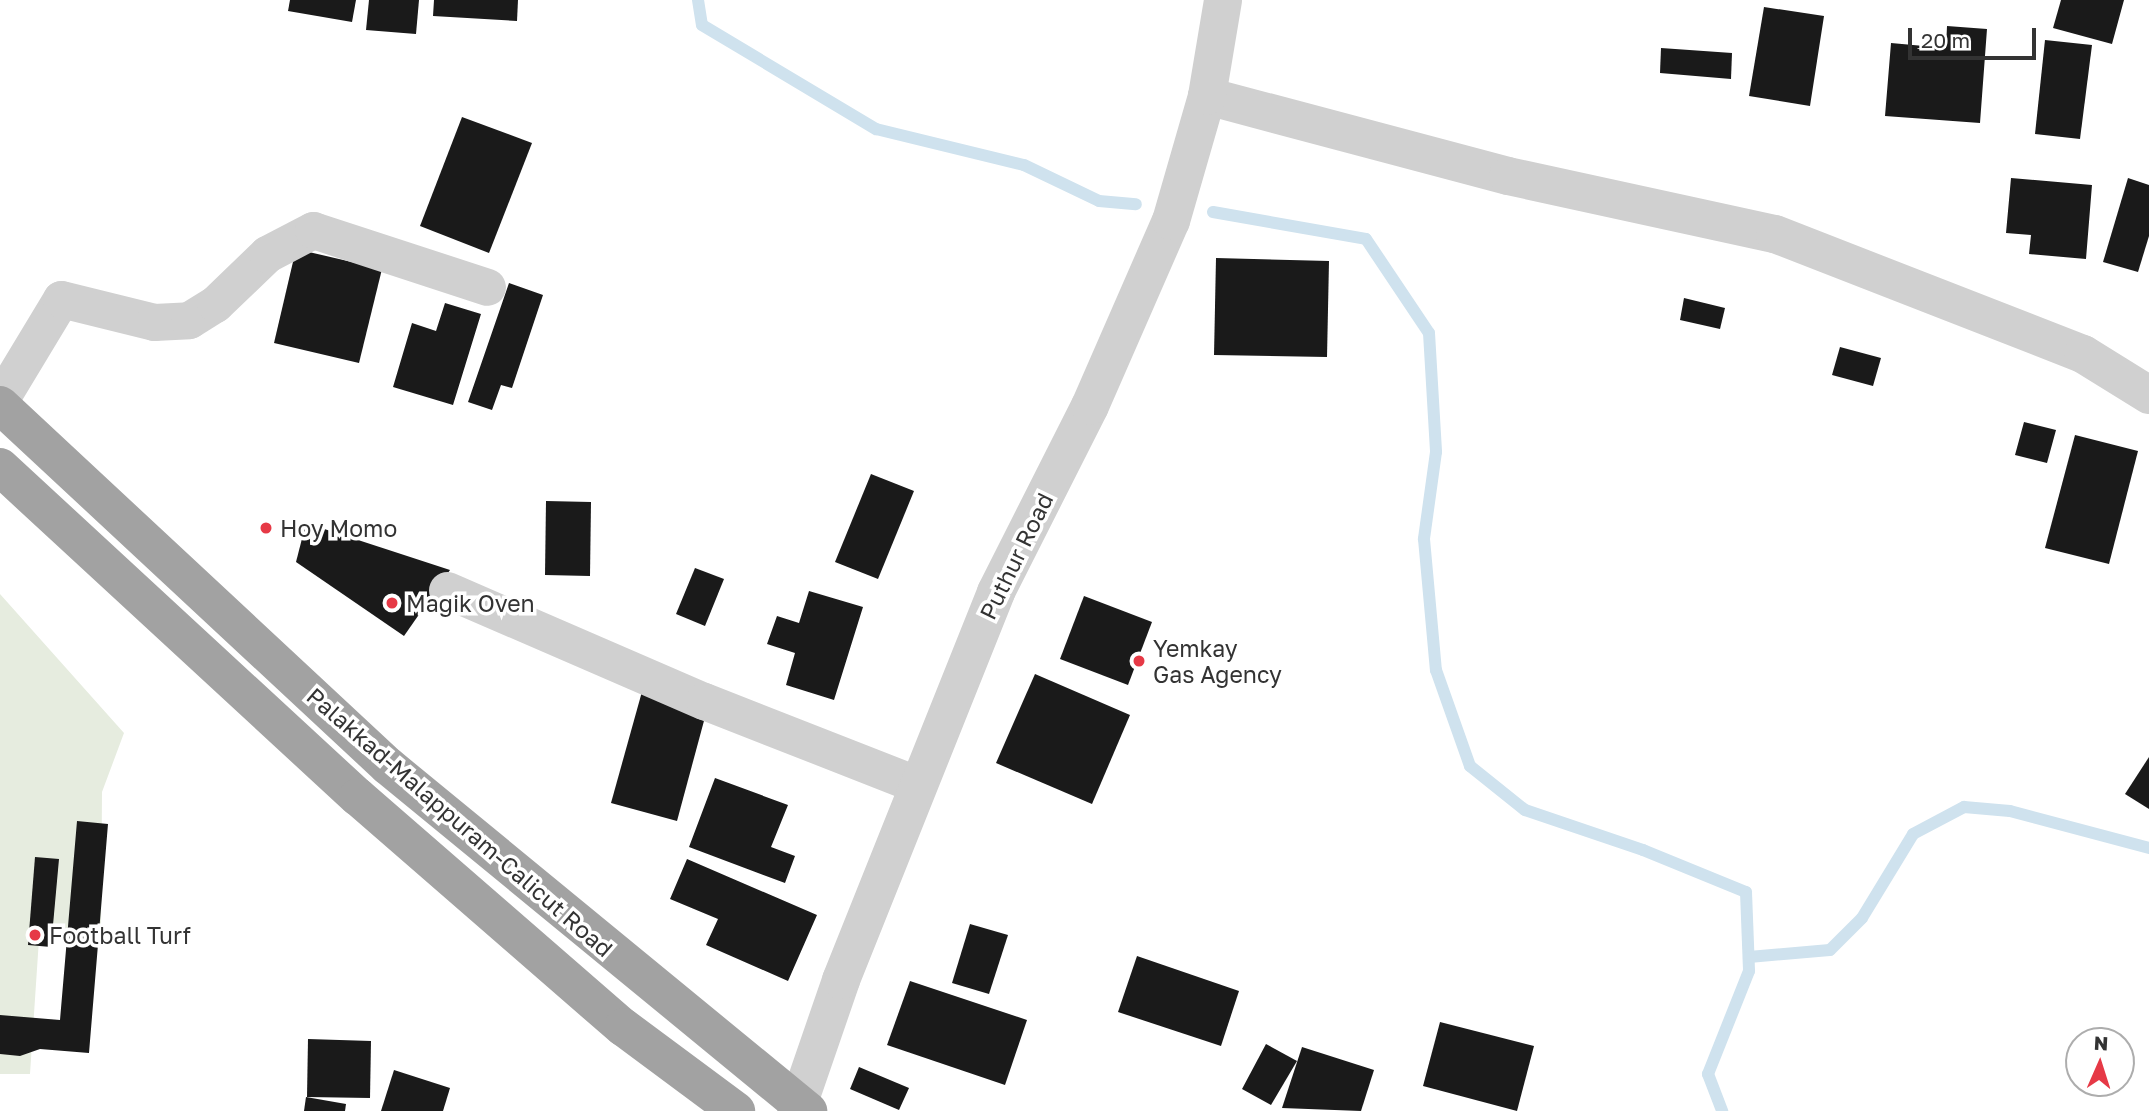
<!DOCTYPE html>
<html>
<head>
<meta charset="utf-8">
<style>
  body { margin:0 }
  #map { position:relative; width:2149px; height:1111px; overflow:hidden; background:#fff; font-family:"Golos Text",sans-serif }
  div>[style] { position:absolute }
  .green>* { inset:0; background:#e6ecdf }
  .stream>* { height:12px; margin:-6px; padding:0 6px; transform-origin:6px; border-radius:6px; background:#cfe2ee }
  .building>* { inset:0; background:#1a1a1a }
  .minor>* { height:37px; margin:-18.5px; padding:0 18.5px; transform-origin:18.5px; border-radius:18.5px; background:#d0d0d0 }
  .tertiary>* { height:38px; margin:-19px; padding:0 19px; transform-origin:19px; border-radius:19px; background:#d0d0d0 }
  .trunk>* { height:38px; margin:-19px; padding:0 19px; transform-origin:19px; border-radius:19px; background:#a2a2a2 }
  .dots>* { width:19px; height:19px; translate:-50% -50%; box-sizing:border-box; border:4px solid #fff; border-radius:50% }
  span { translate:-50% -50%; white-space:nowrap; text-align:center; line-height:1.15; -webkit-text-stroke:7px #fff; paint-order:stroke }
  .poi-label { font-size:23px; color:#333 }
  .left { translate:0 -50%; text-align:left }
  .street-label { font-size:23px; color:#333 }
  .north { position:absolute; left:2065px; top:1027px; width:70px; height:70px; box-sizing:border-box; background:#fff; border:2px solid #adadad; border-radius:50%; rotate:3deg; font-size:19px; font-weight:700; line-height:28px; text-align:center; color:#333 }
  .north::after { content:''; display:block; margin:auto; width:24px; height:32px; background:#e63946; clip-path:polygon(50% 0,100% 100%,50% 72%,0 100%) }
  .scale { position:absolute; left:1908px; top:28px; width:128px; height:32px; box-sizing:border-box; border:4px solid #333; border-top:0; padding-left:9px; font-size:21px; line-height:24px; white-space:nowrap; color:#333; -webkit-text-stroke:5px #fff; paint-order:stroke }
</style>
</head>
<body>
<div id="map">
  <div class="green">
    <i style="clip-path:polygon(0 594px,124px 733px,102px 792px,101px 931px,39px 939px,30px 1074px,0 1074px)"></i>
  </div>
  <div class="stream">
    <i style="left:698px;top:0;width:25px;rotate:81deg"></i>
    <i style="left:702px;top:25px;width:203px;rotate:30.9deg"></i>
    <i style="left:876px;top:129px;width:152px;rotate:13.7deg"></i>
    <i style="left:1024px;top:165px;width:83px;rotate:25.6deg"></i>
    <i style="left:1099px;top:201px;width:37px;rotate:5deg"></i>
    <i style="left:1213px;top:212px;width:155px;rotate:10deg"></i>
    <i style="left:1366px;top:239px;width:113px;rotate:56.2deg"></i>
    <i style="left:1429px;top:333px;width:119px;rotate:86.6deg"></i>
    <i style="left:1436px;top:452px;width:88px;rotate:97.9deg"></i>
    <i style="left:1424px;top:539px;width:132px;rotate:84.8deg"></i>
    <i style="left:1436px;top:670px;width:102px;rotate:70.5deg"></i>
    <i style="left:1470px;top:766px;width:70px;rotate:38.7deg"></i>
    <i style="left:1525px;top:810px;width:125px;rotate:18.7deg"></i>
    <i style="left:1643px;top:850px;width:111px;rotate:22.2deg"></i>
    <i style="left:1746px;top:892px;width:79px;rotate:87.8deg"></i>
    <i style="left:1749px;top:971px;width:111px;rotate:111.7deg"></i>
    <i style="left:1708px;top:1074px;width:40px;rotate:69deg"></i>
    <i style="left:1749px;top:957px;width:81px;rotate:-4.9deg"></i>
    <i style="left:1830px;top:950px;width:45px;rotate:-45deg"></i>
    <i style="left:1862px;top:918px;width:98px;rotate:-58.7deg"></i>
    <i style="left:1913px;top:834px;width:58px;rotate:-27.9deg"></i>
    <i style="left:1964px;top:807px;width:46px;rotate:5deg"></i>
    <i style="left:2010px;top:811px;width:144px;rotate:14.9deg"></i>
  </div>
  <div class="building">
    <i style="clip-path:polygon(290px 0,356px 0,352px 22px,288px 11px)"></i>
    <i style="clip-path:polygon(369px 0,419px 0,416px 34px,366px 30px)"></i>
    <i style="clip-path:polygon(434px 0,518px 0,517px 21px,433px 16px)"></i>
    <i style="clip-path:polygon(2061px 0,2124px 0,2112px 44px,2053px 28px)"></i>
    <i style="clip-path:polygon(1764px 7px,1824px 16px,1810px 106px,1749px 96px)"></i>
    <i style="clip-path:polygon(1947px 26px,1987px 29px,1980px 123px,1885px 116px,1891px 43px,1946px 48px)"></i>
    <i style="clip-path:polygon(2045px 40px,2092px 45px,2080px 139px,2035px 134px)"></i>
    <i style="clip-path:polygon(1661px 48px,1732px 53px,1731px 79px,1660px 73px)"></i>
    <i style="clip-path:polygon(462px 117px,532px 143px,489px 253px,420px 226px)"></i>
    <i style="clip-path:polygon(2011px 178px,2092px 185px,2086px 259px,2029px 254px,2031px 235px,2006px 233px)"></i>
    <i style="clip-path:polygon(2128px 178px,2149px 185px,2149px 236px,2138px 272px,2103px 262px)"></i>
    <i style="clip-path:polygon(296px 249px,382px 269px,359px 363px,274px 343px)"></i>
    <i style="clip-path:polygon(1216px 258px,1329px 261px,1327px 357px,1214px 355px)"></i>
    <i style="clip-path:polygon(509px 283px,543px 295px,512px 388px,501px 385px,492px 410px,468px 402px)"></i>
    <i style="clip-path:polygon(1684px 298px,1725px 308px,1720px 329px,1680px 320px)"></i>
    <i style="clip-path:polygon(445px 303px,481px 314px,453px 405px,393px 387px,412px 323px,436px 331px)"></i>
    <i style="clip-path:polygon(1840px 347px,1881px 358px,1873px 386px,1832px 375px)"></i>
    <i style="clip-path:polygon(2024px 422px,2056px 430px,2047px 463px,2015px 455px)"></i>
    <i style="clip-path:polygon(2075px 435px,2138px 451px,2109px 564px,2045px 548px)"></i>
    <i style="clip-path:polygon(871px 474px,914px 491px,878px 579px,835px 562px)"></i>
    <i style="clip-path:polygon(546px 501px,591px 502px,590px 576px,545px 575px)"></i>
    <i style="clip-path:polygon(306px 523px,450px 570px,404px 636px,296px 562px)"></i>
    <i style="clip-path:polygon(695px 568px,724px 579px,705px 626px,676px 614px)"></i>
    <i style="clip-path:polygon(809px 591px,863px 607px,834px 700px,786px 685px,795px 653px,767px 644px,777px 616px,799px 623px)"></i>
    <i style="clip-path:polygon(1084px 596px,1152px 622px,1128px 685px,1060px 659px)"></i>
    <i style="clip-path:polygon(1035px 674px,1130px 715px,1092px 804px,996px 763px)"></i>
    <i style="clip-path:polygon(643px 688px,708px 706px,677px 821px,611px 803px)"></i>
    <i style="clip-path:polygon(2149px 757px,2149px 809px,2125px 794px)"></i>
    <i style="clip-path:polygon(715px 778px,788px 805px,771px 847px,795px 856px,785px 883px,689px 847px)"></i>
    <i style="clip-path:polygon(77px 821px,108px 824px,89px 1053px,40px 1049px,20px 1056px,0 1054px,0 1015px,60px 1020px)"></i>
    <i style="clip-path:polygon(35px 857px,59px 859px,51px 947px,28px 945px)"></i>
    <i style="clip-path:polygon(687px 859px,817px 915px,788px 981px,706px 945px,718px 919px,670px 899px)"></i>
    <i style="clip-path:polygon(970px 924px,1008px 935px,989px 994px,952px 983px)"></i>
    <i style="clip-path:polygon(1137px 956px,1239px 991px,1221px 1046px,1118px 1012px)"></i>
    <i style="clip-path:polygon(910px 981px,1027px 1020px,1005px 1085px,887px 1045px)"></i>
    <i style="clip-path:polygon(1440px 1022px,1534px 1046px,1517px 1111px,1423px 1086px)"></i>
    <i style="clip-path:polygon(308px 1039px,371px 1041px,370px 1098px,307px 1097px)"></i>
    <i style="clip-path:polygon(1266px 1044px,1297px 1061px,1271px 1105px,1242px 1089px)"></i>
    <i style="clip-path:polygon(1302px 1047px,1374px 1070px,1361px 1111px,1282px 1108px)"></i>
    <i style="clip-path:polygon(859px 1067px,909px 1088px,899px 1110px,850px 1089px)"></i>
    <i style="clip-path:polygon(394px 1070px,450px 1088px,443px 1111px,381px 1111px)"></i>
    <i style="clip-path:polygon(306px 1097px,346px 1104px,345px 1111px,304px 1111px)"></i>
  </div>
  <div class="minor">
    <i style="left:0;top:400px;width:118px;rotate:-58.9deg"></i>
    <i style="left:61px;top:299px;width:96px;rotate:13.9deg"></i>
    <i style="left:154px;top:322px;width:35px;rotate:-3deg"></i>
    <i style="left:189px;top:320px;width:31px;rotate:-32deg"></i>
    <i style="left:215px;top:304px;width:72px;rotate:-43.9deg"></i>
    <i style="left:267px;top:254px;width:52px;rotate:-27.6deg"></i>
    <i style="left:313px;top:230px;width:183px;rotate:18.1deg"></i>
    <i style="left:447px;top:590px;width:280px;rotate:23.4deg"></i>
    <i style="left:704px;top:701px;width:230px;rotate:21.4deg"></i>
  </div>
  <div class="tertiary">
    <i style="left:1207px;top:96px;width:311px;rotate:14.9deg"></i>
    <i style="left:1508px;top:176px;width:273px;rotate:12.3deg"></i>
    <i style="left:1775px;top:234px;width:331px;rotate:21.3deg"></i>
    <i style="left:2083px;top:354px;width:78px;rotate:31.8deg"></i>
    <i style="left:796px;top:1111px;width:139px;rotate:-71deg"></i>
    <i style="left:841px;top:980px;width:418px;rotate:-68.2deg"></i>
    <i style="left:996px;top:592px;width:208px;rotate:-63.2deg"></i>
    <i style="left:1090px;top:406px;width:202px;rotate:-66.4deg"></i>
    <i style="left:1171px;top:221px;width:130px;rotate:-73.9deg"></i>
    <i style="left:1207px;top:96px;width:97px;rotate:-80.5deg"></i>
  </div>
  <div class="trunk">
    <i style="left:0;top:405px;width:530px;rotate:42.94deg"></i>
    <i style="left:388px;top:766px;width:544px;rotate:39.4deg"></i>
    <i style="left:0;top:467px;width:487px;rotate:42.7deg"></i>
    <i style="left:358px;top:797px;width:351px;rotate:41deg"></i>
    <i style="left:623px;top:1027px;width:141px;rotate:36.6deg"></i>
  </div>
  <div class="dots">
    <i style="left:266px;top:528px;background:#e63946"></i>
    <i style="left:392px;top:603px;background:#e63946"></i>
    <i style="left:1139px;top:661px;background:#e63946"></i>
    <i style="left:35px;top:935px;background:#e63946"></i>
  </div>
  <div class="poi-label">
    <span class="left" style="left:280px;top:528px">Hoy Momo</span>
    <span class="left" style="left:406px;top:603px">Magik Oven</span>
    <span class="left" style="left:1153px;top:661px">Yemkay<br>Gas Agency</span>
    <span class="left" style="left:49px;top:935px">Football Turf</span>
  </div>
  <div class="street-label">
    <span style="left:1016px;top:556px;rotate:-64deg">Puthur Road</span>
    <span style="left:460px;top:822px;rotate:41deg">Palakkad-Malappuram-Calicut Road</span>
  </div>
  <div class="north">N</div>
  <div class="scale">20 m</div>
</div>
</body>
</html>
